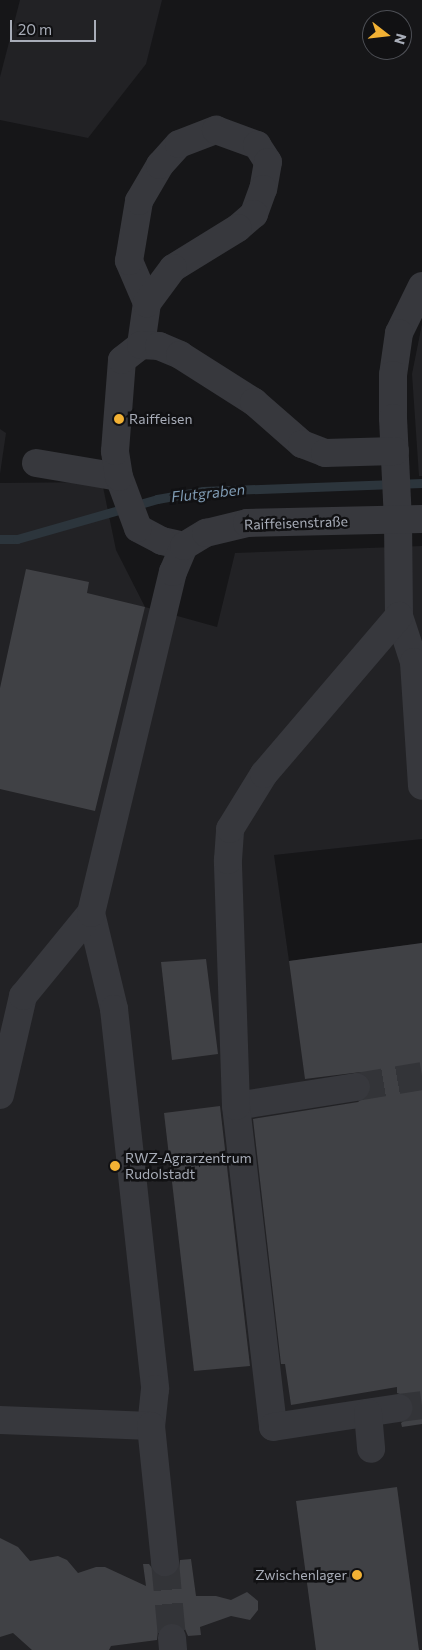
<!DOCTYPE html>
<html>
<head>
<meta charset="utf-8">
<style>
  body { margin:0 }
  #map { position:relative; width:422px; height:1650px; overflow:hidden; background:#161618; font-family:Commissioner,sans-serif }
  div>[style] { position:absolute }
  .built>* { inset:0; background:#222225 }
  .stream>* { height:9px; margin:-4.5px; padding:0 4.5px; transform-origin:4.5px; border-radius:4.5px; background:#2c353c }
  .building>* { inset:0; background:#404145 }
  .minor-tunnel>* { height:28px; margin-top:-14px; transform-origin:0; background:repeating-linear-gradient(90deg,#333438 0 28px,transparent 0 42px) }
  .minor>* { height:28px; margin:-14px; padding:0 14px; transform-origin:14px; border-radius:14px; background:#37383d }
  .dots>* { width:14px; height:14px; translate:-50% -50%; box-sizing:border-box; border:2px solid #111113; border-radius:50% }
  span { translate:-50% -50%; white-space:nowrap; text-align:center; line-height:1.15; -webkit-text-stroke:5px #111113; paint-order:stroke }
  .poi-label { font-size:14px; color:#a8adb8 }
  .left { translate:0 -50%; text-align:left }
  .right { translate:-100% -50%; text-align:right }
  .street-label { font-size:14px; color:#a8adb8 }
  .water-label { font-size:15px; color:#7f9bb3; font-style:italic }
  .north { position:absolute; left:362px; top:10px; width:50px; height:50px; box-sizing:border-box; background:#111113; border:1px solid #4d4f55; border-radius:50%; rotate:106deg; font-size:14px; font-weight:700; line-height:20px; text-align:center; color:#a8adb8 }
  .north::after { content:''; display:block; margin:auto; width:18px; height:22px; background:#f2b134; clip-path:polygon(50% 0,100% 100%,50% 72%,0 100%) }
  .scale { position:absolute; left:10px; top:20px; width:86px; height:22px; box-sizing:border-box; border:2px solid #a8adb8; border-top:0; padding-left:6px; font-size:15px; line-height:18px; white-space:nowrap; color:#a8adb8; -webkit-text-stroke:4px #111113; paint-order:stroke }
</style>
</head>
<body>
<div id="map">
  <div class="built">
    <i style="clip-path:polygon(20px 0,162px 0,146px 64px,88px 138px,0 120px,0 77px)"></i>
    <i style="clip-path:polygon(422px 324px,422px 476px,419px 476px,412px 374px)"></i>
    <i style="clip-path:polygon(0 429px,6px 433px,0 474px)"></i>
    <i style="clip-path:polygon(102px 482px,116px 550px,145px 607px,217px 627px,235px 553px,422px 546px,422px 839px,274px 855px,289px 961px,422px 943px,422px 1650px,0 1650px,0 483px)"></i>
  </div>
  <div class="stream">
    <i style="left:0;top:539px;width:17px"></i>
    <i style="left:17px;top:539px;width:146px;rotate:-15.9deg"></i>
    <i style="left:157px;top:499px;width:47px;rotate:-9.9deg"></i>
    <i style="left:203px;top:491px;width:219px;rotate:-2.1deg"></i>
  </div>
  <div class="building">
    <i style="clip-path:polygon(26px 569px,89px 582px,87px 593px,145px 607px,95px 811px,0 789px,0 688px)"></i>
    <i style="clip-path:polygon(422px 943px,422px 1424px,402px 1427px,401px 1423px,413px 1414px,414px 1406px,411px 1398px,397px 1393px,397px 1387px,291px 1405px,285px 1364px,281px 1364px,253px 1119px,358px 1102px,371px 1092px,368px 1078px,361px 1072px,305px 1079px,289px 961px)"></i>
    <i style="clip-path:polygon(206px 959px,218px 1054px,172px 1060px,161px 962px)"></i>
    <i style="clip-path:polygon(220px 1106px,250px 1366px,194px 1371px,164px 1113px)"></i>
    <i style="clip-path:polygon(397px 1487px,419px 1650px,316px 1650px,296px 1501px)"></i>
    <i style="clip-path:polygon(0 1538px,18px 1547px,30px 1561px,58px 1556px,67px 1560px,78px 1573px,96px 1567px,105px 1567px,146px 1586px,143px 1564px,149px 1564px,158px 1576px,167px 1577px,179px 1569px,180px 1560px,191px 1559px,196px 1596px,216px 1596px,231px 1600px,247px 1592px,258px 1601px,258px 1610px,250px 1620px,231px 1616px,200px 1627px,201px 1635px,188px 1636px,185px 1629px,171px 1622px,158px 1631px,157px 1640px,111px 1646px,109px 1650px,32px 1650px,13px 1633px,0 1637px)"></i>
  </div>
  <div class="minor-tunnel">
    <i style="left:356px;top:1087px;width:67px;rotate:-9.5deg"></i>
    <i style="left:399px;top:1408px;width:23px;rotate:-7deg"></i>
    <i style="left:165px;top:1562px;width:76px;rotate:84.7deg"></i>
  </div>
  <div class="minor">
    <i style="left:422px;top:286px;width:52px;rotate:116.1deg"></i>
    <i style="left:399px;top:333px;width:42px;rotate:98.1deg"></i>
    <i style="left:393px;top:375px;width:43px;rotate:90deg"></i>
    <i style="left:393px;top:418px;width:102px;rotate:87.2deg"></i>
    <i style="left:398px;top:520px;width:96px;rotate:89.4deg"></i>
    <i style="left:399px;top:616px;width:48px;rotate:71.9deg"></i>
    <i style="left:414px;top:662px;width:124px;rotate:86.3deg"></i>
    <i style="left:141px;top:345px;width:42px;rotate:-81.9deg"></i>
    <i style="left:147px;top:303px;width:46px;rotate:-113.2deg"></i>
    <i style="left:129px;top:261px;width:61px;rotate:-80.5deg"></i>
    <i style="left:139px;top:201px;width:42px;rotate:-59.7deg"></i>
    <i style="left:160px;top:165px;width:28px;rotate:-48deg"></i>
    <i style="left:179px;top:144px;width:40px;rotate:-21deg"></i>
    <i style="left:216px;top:130px;width:44px;rotate:20.1deg"></i>
    <i style="left:257px;top:145px;width:20px;rotate:57deg"></i>
    <i style="left:268px;top:162px;width:27px;rotate:100deg"></i>
    <i style="left:263px;top:189px;width:27px;rotate:110deg"></i>
    <i style="left:254px;top:214px;width:21px;rotate:139deg"></i>
    <i style="left:238px;top:228px;width:76px;rotate:148.4deg"></i>
    <i style="left:173px;top:268px;width:44px;rotate:126.6deg"></i>
    <i style="left:36px;top:463px;width:84px;rotate:9.6deg"></i>
    <i style="left:184px;top:546px;width:23px;rotate:-167deg"></i>
    <i style="left:162px;top:541px;width:27px;rotate:-152deg"></i>
    <i style="left:138px;top:528px;width:54px;rotate:-110.4deg"></i>
    <i style="left:119px;top:477px;width:26px;rotate:-99deg"></i>
    <i style="left:115px;top:451px;width:91px;rotate:-85.6deg"></i>
    <i style="left:122px;top:360px;width:24px;rotate:-38deg"></i>
    <i style="left:141px;top:345px;width:18px;rotate:3deg"></i>
    <i style="left:159px;top:346px;width:23px;rotate:23deg"></i>
    <i style="left:180px;top:355px;width:88px;rotate:32.4deg"></i>
    <i style="left:254px;top:402px;width:64px;rotate:41.2deg"></i>
    <i style="left:302px;top:444px;width:25px;rotate:21deg"></i>
    <i style="left:325px;top:453px;width:70px;rotate:-1.6deg"></i>
    <i style="left:91px;top:913px;width:99px;rotate:76.5deg"></i>
    <i style="left:114px;top:1009px;width:382px;rotate:83.8deg"></i>
    <i style="left:155px;top:1389px;width:37px;rotate:96deg"></i>
    <i style="left:356px;top:1087px;width:121px;rotate:171deg"></i>
    <i style="left:236px;top:1106px;width:323px;rotate:83.4deg"></i>
    <i style="left:273px;top:1427px;width:127px;rotate:-8.6deg"></i>
    <i style="left:0;top:1095px;width:102px;rotate:-76.9deg"></i>
    <i style="left:23px;top:996px;width:107px;rotate:-50.7deg"></i>
    <i style="left:91px;top:913px;width:351px;rotate:-76.5deg"></i>
    <i style="left:173px;top:572px;width:28px;rotate:-67deg"></i>
    <i style="left:184px;top:546px;width:26px;rotate:-31deg"></i>
    <i style="left:206px;top:533px;width:42px;rotate:-13.7deg"></i>
    <i style="left:247px;top:523px;width:175px;rotate:-1.3deg"></i>
    <i style="left:236px;top:1106px;width:246px;rotate:-91.9deg"></i>
    <i style="left:228px;top:860px;width:31px;rotate:-86deg"></i>
    <i style="left:230px;top:829px;width:65px;rotate:-58.3deg"></i>
    <i style="left:264px;top:774px;width:208px;rotate:-49.5deg"></i>
    <i style="left:368px;top:1413px;width:36px;rotate:85deg"></i>
    <i style="left:0;top:1420px;width:151px;rotate:2.3deg"></i>
    <i style="left:151px;top:1426px;width:137px;rotate:84.1deg"></i>
    <i style="left:172px;top:1638px;width:12px;rotate:85deg"></i>
  </div>
  <div class="dots">
    <i style="left:119px;top:419px;background:#f2b134"></i>
    <i style="left:115px;top:1166px;background:#f2b134"></i>
    <i style="left:357px;top:1575px;background:#f2b134"></i>
  </div>
  <div class="poi-label">
    <span class="left" style="left:129px;top:419px">Raiffeisen</span>
    <span class="left" style="left:125px;top:1166px">RWZ-Agrarzentrum<br>Rudolstadt</span>
    <span class="right" style="left:347px;top:1575px">Zwischenlager</span>
  </div>
  <div class="street-label">
    <span style="left:296px;top:523px;rotate:-2deg">Raiffeisenstraße</span>
  </div>
  <div class="water-label">
    <span style="left:208px;top:493px;rotate:-6deg">Flutgraben</span>
  </div>
  <div class="north">N</div>
  <div class="scale">20 m</div>
</div>
</body>
</html>
